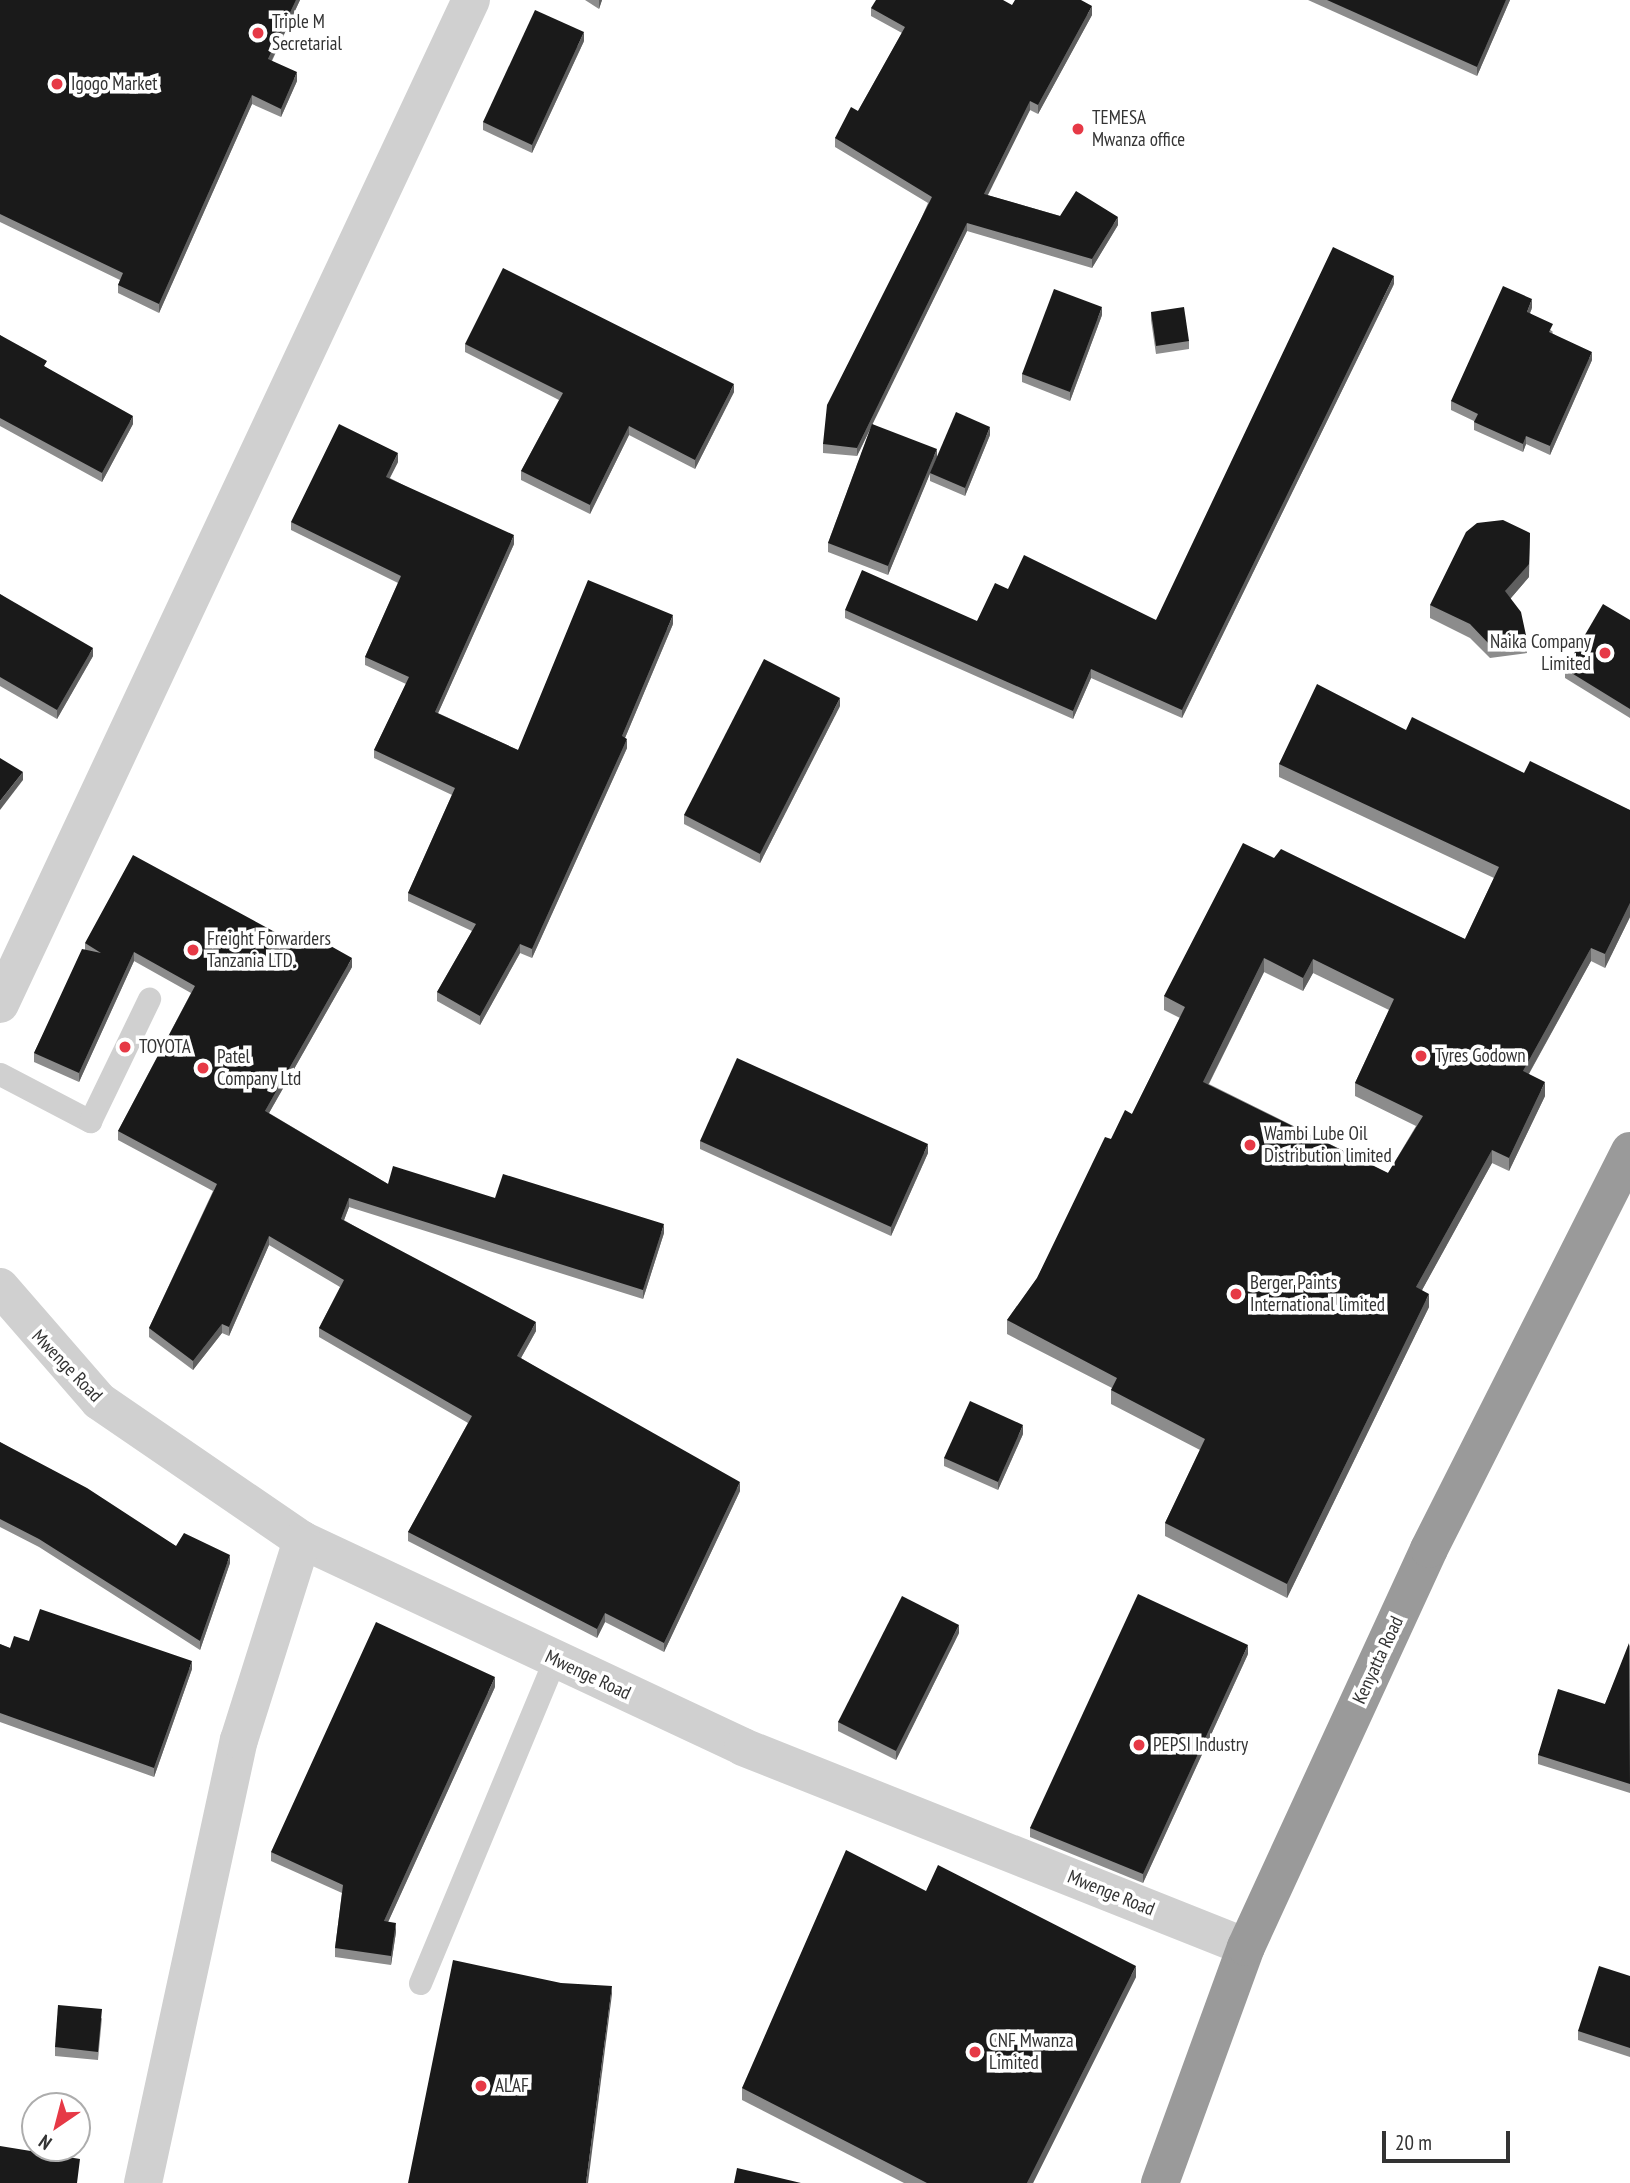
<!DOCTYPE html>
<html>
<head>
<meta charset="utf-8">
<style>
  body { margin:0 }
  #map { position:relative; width:1630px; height:2183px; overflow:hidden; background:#fff; font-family:"PT Sans Narrow",sans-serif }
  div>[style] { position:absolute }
  .lane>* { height:23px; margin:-11.5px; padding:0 11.5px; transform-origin:11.5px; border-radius:11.5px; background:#d0d0d0 }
  .street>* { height:38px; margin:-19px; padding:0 19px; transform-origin:19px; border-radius:19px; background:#d0d0d0 }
  .highway>* { height:38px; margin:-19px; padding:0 19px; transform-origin:19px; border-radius:19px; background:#9a9a9a }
  .wall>* { inset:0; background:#8c8c8c }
  .shaded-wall>* { inset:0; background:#5f5f5f }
  .building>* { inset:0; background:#1a1a1a }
  .dots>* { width:19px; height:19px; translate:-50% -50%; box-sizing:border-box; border:4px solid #fff; border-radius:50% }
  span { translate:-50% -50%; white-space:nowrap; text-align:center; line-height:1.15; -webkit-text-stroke:7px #fff; paint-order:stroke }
  .poi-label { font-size:19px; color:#333 }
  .left { translate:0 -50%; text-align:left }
  .right { translate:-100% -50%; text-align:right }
  .street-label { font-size:19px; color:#333 }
  .north { position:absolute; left:21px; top:2092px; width:70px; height:70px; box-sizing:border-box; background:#fff; border:2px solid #adadad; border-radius:50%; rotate:215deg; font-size:19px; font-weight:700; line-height:28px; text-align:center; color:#333 }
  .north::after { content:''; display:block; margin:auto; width:24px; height:32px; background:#e63946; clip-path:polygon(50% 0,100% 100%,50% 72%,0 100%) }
  .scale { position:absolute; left:1382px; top:2131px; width:128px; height:32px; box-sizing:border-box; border:4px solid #333; border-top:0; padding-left:9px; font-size:21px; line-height:24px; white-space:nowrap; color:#333; -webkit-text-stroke:5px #fff; paint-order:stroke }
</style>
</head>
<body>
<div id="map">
  <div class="lane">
    <i style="left:0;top:1074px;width:102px;rotate:27.6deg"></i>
    <i style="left:90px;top:1121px;width:136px;rotate:-64.2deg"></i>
    <i style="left:420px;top:1983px;width:351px;rotate:-67.4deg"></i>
  </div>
  <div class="street">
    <i style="left:0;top:1004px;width:1109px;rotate:-64.87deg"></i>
    <i style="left:0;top:1287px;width:151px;rotate:49deg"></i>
    <i style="left:99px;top:1401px;width:246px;rotate:34.4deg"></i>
    <i style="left:302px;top:1540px;width:487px;rotate:25.1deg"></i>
    <i style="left:743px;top:1747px;width:541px;rotate:21.68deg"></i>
    <i style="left:143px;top:2183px;width:453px;rotate:-77.8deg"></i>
    <i style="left:239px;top:1740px;width:210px;rotate:-72.5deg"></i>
  </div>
  <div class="highway">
    <i style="left:1160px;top:2183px;width:251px;rotate:-70deg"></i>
    <i style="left:1246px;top:1947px;width:438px;rotate:-65.3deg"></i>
    <i style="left:1429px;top:1549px;width:446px;rotate:-63.2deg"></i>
  </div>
  <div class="wall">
    <i style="clip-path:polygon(0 0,300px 0,272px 61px,297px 81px,281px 117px,252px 104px,159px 313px,118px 293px,118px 285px,120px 280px,0 222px)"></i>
    <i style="clip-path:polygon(585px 0,602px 0,599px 9px)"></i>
    <i style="clip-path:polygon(1308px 0,1510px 0,1477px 76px)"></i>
    <i style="clip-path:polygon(1012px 5px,1092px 15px,1038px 114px,1030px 110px,987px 195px,1060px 216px,1118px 225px,1092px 268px,967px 231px,872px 424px,937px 457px,990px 435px,965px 496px,930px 481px,930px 473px,888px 575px,828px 552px,828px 543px,872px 425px,857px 456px,823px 453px,823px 444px,928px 203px,835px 147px,835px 138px,858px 111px,902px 33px,871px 16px,871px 8px)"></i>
    <i style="clip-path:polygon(584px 41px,532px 153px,483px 130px,483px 122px)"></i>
    <i style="clip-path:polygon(1394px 284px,1182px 718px,1091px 678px,1073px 719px,845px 618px,845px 610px,977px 621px,1008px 589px,1156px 620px)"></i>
    <i style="clip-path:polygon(1532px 308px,1530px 313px,1553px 332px,1552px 333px,1592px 360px,1550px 455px,1526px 444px,1523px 452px,1474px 430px,1474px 421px,1451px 410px,1451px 401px)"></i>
    <i style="clip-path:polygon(1151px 312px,1189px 341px,1189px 349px,1156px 354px,1151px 320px)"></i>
    <i style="clip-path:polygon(1102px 315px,1070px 401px,1022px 382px,1022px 374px)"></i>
    <i style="clip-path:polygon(0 335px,47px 368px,133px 424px,102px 482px,0 426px)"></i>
    <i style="clip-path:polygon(465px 344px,734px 392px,695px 469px,629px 435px,590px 514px,521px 480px,521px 471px,559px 400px,465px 352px)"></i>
    <i style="clip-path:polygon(398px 462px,390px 478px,514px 544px,438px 713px,518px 750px,673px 624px,625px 738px,627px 748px,532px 958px,520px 953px,480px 1025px,437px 1001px,437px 992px,472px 931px,408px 901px,408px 893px,452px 795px,374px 758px,374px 750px,406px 684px,365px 665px,365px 657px,398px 583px,291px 530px,291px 522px)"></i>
    <i style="clip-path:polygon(1529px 577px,1510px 599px,1527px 640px,1527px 653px,1490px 658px,1470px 638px,1430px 618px,1430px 605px)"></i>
    <i style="clip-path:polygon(0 594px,93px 656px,57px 719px,0 686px)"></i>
    <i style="clip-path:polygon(1630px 620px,1630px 718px,1565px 678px,1565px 669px)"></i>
    <i style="clip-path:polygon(840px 706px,760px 863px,684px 824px,684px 815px)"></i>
    <i style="clip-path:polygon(evenodd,1406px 730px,1524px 773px,1630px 810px,1630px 917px,1605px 968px,1591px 961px,1529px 1074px,1545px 1096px,1509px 1171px,1492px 1163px,1422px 1290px,1429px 1307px,1287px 1598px,1165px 1536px,1165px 1523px,1200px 1450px,1111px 1404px,1111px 1390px,1112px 1388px,1007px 1334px,1007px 1320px,1037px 1278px,1111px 1139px,1132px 1114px,1180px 1018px,1164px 1010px,1164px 996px,1274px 858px,1465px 939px,1494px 878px,1279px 777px,1279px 764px,1406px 730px,1264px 972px,1303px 991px,1313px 973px,1389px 1010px,1355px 1083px,1355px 1096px,1416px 1126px,1388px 1173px,1209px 1084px,1264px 972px)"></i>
    <i style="clip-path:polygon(85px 943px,297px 944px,352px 967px,269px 1113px,388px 1184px,495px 1198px,664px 1233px,643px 1299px,349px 1207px,344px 1220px,536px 1331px,521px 1358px,740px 1491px,664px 1652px,605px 1622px,597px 1638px,408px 1541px,408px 1532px,468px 1423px,319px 1337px,319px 1328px,340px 1287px,269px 1245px,229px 1336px,222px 1333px,193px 1370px,149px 1337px,149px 1328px,213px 1191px,118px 1140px,118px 1131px,191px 993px,134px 961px,79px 1082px,34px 1062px,34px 1053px,85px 949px)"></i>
    <i style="clip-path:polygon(700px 1141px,928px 1153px,891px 1236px,700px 1149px)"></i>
    <i style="clip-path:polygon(1023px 1434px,998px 1490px,944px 1466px,944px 1458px)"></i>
    <i style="clip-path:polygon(0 1442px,176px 1546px,230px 1563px,200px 1650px,39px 1547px,0 1527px)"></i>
    <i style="clip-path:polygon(959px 1633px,896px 1760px,838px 1731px,838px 1722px)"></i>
    <i style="clip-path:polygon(29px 1641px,192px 1669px,154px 1777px,0 1722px,0 1644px,10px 1648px)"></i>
    <i style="clip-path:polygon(1630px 1644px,1630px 1793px,1538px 1764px,1538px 1755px,1605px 1704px)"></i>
    <i style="clip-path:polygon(1248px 1654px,1143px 1883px,1030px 1837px,1030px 1828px)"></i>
    <i style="clip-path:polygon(495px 1687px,388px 1922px,396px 1932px,391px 1965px,335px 1957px,335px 1948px,342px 1893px,271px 1861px,271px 1852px)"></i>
    <i style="clip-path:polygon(926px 1891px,1136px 1977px,1033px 2183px,904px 2183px,742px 2100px,742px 2088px)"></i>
    <i style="clip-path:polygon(1630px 1976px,1630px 2057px,1578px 2040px,1578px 2031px)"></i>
    <i style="clip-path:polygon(102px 2018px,98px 2060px,55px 2056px,55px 2047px)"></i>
  </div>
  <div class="shaded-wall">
    <i style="clip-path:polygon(296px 0,300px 0,268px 68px,268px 59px)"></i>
    <i style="clip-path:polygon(599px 0,602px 0,599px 9px)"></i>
    <i style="clip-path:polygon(1506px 0,1510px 0,1477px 76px,1477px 67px)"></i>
    <i style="clip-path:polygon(1092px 6px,1092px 15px,1038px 114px,1038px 105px)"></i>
    <i style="clip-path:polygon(584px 32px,584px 41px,532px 153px,532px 145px)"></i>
    <i style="clip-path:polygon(297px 72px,297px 81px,281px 117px,281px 109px)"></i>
    <i style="clip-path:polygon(252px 95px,252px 104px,159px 313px,159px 304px)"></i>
    <i style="clip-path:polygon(1030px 101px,1030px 110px,984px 203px,984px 194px)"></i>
    <i style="clip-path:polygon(1118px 217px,1118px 225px,1092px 268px,1092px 259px)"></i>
    <i style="clip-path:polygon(967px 223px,967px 231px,857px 456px,857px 448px)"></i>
    <i style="clip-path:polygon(1394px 276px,1394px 284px,1182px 718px,1182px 710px)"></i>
    <i style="clip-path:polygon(1532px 299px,1532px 308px,1527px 320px,1527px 312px)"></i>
    <i style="clip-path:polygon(1102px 307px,1102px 315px,1070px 401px,1070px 392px)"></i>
    <i style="clip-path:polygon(1592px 352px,1592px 360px,1550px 455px,1550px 446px)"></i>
    <i style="clip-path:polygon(734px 384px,734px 392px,695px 469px,695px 460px)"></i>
    <i style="clip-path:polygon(133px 416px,133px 424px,102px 482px,102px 473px)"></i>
    <i style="clip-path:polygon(629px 426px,629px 435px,590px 514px,590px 505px)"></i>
    <i style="clip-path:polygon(990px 427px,990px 435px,965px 496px,965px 488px)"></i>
    <i style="clip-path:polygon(1526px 436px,1526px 444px,1523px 452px,1523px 444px)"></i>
    <i style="clip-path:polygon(937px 449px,937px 457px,888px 575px,888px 566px)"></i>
    <i style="clip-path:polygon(398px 453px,398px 462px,386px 485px,386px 477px)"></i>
    <i style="clip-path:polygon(1530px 533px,1529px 577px,1505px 605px,1505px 591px)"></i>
    <i style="clip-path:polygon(514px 535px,514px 544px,435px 720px,435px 712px)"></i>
    <i style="clip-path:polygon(673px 615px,673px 624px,622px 745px,622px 736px)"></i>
    <i style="clip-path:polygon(93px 648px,93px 656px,57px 719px,57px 710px)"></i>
    <i style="clip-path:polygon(1091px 669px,1091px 678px,1073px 719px,1073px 711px)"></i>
    <i style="clip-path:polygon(840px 698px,840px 706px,760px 863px,760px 854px)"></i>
    <i style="clip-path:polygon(627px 739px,627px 748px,532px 958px,532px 949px)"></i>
    <i style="clip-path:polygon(23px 772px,23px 780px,0 810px,0 801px)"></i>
    <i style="clip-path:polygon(1630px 903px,1630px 917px,1605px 968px,1605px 954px)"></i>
    <i style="clip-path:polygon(520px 944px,520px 953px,480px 1025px,480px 1016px)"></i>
    <i style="clip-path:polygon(1591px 948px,1591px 961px,1523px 1084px,1523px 1071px)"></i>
    <i style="clip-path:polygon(134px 952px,134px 961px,79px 1082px,79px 1073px)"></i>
    <i style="clip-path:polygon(352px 958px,352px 967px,265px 1120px,265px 1111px)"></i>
    <i style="clip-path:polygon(1264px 958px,1264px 972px,1203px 1095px,1203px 1082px)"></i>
    <i style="clip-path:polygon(1313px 959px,1313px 973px,1303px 991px,1303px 978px)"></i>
    <i style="clip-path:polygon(1545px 1082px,1545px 1096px,1509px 1171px,1509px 1158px)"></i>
    <i style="clip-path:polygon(928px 1144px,928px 1153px,891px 1236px,891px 1227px)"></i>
    <i style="clip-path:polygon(1492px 1150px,1492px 1163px,1416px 1301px,1416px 1287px)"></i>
    <i style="clip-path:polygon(349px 1198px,349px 1207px,341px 1228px,341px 1219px)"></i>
    <i style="clip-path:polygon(664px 1224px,664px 1233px,643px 1299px,643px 1290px)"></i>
    <i style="clip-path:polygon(269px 1236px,269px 1245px,229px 1336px,229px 1327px)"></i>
    <i style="clip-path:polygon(1429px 1294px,1429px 1307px,1287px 1598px,1287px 1584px)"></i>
    <i style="clip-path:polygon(536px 1322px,536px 1331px,517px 1365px,517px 1356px)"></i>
    <i style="clip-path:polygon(222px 1324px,222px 1333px,193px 1370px,193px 1361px)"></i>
    <i style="clip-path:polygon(1023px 1425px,1023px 1434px,998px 1490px,998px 1482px)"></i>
    <i style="clip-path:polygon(740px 1482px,740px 1491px,664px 1652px,664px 1643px)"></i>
    <i style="clip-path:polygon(230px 1555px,230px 1563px,200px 1650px,200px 1641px)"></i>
    <i style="clip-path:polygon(605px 1613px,605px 1622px,597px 1638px,597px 1629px)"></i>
    <i style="clip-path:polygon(959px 1625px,959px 1633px,896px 1760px,896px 1751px)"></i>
    <i style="clip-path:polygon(1248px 1645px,1248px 1654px,1143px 1883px,1143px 1874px)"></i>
    <i style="clip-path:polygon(192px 1661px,192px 1669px,154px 1777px,154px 1768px)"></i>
    <i style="clip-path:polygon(495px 1677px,495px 1687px,384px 1931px,384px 1921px)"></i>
    <i style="clip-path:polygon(396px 1923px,396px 1932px,391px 1965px,391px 1956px)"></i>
    <i style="clip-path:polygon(1136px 1966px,1136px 1977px,1033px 2183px,1027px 2183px)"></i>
    <i style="clip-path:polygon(612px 1986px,612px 1994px,588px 2183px,586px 2183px)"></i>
  </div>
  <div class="building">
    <i style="clip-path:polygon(0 0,296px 0,268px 59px,297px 72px,281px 109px,252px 95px,159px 304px,118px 285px,123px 273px,0 214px)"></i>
    <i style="clip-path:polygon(876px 0,1003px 0,1012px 5px,1015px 0,1081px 0,1092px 6px,1038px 105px,1030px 101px,984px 194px,1060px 216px,1076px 191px,1118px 217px,1092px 259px,967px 223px,857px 448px,823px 444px,827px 405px,932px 197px,835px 138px,851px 107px,858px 111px,905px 27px,871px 8px)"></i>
    <i style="clip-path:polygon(1327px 0,1506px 0,1477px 67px)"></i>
    <i style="clip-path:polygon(535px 10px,584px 32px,532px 145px,483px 122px)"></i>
    <i style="clip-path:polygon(1333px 247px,1394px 276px,1182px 710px,1091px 669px,1073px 711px,845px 610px,862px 570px,977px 621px,995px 583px,1008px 589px,1024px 555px,1156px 620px)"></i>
    <i style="clip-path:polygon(503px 268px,734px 384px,695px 460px,629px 426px,590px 505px,521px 471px,563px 393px,465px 344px)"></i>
    <i style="clip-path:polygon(1503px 286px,1532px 299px,1527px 312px,1553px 324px,1549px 332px,1592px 352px,1550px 446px,1526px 436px,1523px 444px,1474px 422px,1478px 414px,1451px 401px)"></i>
    <i style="clip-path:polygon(1054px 289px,1102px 307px,1070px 392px,1022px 374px)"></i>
    <i style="clip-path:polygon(1184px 307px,1189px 341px,1156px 346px,1151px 312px)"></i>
    <i style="clip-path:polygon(0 335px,47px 361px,44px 366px,133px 416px,102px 473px,0 418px)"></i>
    <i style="clip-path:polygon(956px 412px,990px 427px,965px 488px,930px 473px)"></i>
    <i style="clip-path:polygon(339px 424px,398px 453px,386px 477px,514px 535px,435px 712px,518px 750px,588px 580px,673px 615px,622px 736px,627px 739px,532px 949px,520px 944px,480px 1016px,437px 992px,476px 924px,408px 893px,455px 788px,374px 750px,409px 677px,365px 657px,401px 576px,291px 522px)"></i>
    <i style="clip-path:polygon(872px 424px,937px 449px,888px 566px,828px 543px)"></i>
    <i style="clip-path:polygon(1503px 520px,1530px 533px,1529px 564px,1505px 591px,1521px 612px,1527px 640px,1490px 645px,1470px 624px,1430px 605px,1466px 532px,1477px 523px)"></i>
    <i style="clip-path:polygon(0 594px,93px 648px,57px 710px,0 677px)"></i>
    <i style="clip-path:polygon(1603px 604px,1630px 620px,1630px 709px,1565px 669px)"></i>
    <i style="clip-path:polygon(764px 659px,840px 698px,760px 854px,684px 815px)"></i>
    <i style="clip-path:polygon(evenodd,1317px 684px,1406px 730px,1412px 717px,1524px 773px,1530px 761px,1630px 810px,1630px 903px,1605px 954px,1591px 948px,1523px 1071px,1545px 1082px,1509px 1158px,1492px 1150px,1416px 1287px,1429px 1294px,1287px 1584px,1165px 1523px,1205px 1439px,1111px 1390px,1117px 1378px,1007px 1320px,1037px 1278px,1105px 1137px,1111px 1139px,1125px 1110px,1132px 1114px,1185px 1007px,1164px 996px,1243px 843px,1274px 858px,1281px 849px,1465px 939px,1499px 867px,1279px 764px,1317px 684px,1264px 958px,1303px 978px,1313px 959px,1394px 999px,1355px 1083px,1423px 1116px,1388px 1173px,1203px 1082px,1264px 958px)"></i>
    <i style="clip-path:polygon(0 758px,23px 772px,0 801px)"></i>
    <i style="clip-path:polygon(133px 855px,297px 944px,304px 931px,352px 958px,265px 1111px,388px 1184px,393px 1166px,495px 1198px,503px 1174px,664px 1224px,643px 1290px,349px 1198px,341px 1219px,536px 1322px,517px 1356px,740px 1482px,664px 1643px,605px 1613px,597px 1629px,408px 1532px,472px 1416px,319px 1328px,344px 1280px,269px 1236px,229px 1327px,222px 1324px,193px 1361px,149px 1328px,217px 1184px,118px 1131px,195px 986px,134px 952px,79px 1073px,34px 1053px,82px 949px,101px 953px,85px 943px)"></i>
    <i style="clip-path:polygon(737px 1058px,928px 1144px,891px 1227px,700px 1141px)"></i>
    <i style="clip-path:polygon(970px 1401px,1023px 1425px,998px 1482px,944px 1458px)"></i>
    <i style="clip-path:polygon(0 1442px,87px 1488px,176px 1546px,184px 1533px,230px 1555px,200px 1641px,39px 1539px,0 1519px)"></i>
    <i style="clip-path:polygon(1138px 1594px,1248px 1645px,1143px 1874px,1030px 1828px)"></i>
    <i style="clip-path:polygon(902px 1596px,959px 1625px,896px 1751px,838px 1722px)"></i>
    <i style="clip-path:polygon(40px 1609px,192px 1661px,154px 1768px,0 1713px,0 1644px,10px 1648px,14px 1636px,29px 1641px)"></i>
    <i style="clip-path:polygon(376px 1622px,495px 1677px,384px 1921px,396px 1923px,391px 1956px,335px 1948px,343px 1885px,271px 1852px)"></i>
    <i style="clip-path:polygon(1629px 1643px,1630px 1784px,1538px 1755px,1558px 1689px,1605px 1704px)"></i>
    <i style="clip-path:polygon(846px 1850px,926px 1891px,938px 1865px,1136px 1966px,1027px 2183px,927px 2183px,742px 2088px)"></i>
    <i style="clip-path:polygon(453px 1960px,561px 1983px,612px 1986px,586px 2183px,408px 2183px)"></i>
    <i style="clip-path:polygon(1599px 1966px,1630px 1976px,1630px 2048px,1578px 2031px)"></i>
    <i style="clip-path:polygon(58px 2005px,102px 2009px,98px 2052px,55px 2047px)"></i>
    <i style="clip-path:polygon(0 2146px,80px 2159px,77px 2183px,0 2183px)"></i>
    <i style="clip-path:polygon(737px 2168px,801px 2183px,734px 2183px)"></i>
  </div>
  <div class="dots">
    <i style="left:258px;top:33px;background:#e63946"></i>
    <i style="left:57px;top:84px;background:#e63946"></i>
    <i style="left:1078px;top:129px;background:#e63946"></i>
    <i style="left:1605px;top:653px;background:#e63946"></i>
    <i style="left:193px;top:950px;background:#e63946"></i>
    <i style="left:125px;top:1047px;background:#e63946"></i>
    <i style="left:1421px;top:1056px;background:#e63946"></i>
    <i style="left:203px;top:1068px;background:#e63946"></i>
    <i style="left:1250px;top:1145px;background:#e63946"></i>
    <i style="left:1236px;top:1294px;background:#e63946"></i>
    <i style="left:1139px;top:1745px;background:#e63946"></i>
    <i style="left:975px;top:2052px;background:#e63946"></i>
    <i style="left:481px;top:2086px;background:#e63946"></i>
  </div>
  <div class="poi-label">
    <span class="left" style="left:272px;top:33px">Triple M<br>Secretarial</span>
    <span class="left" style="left:71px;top:84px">Igogo Market</span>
    <span class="left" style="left:1092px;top:129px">TEMESA<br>Mwanza office</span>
    <span class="right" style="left:1591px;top:653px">Naika Company<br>Limited</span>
    <span class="left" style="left:207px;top:950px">Freight Forwarders<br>Tanzania LTD.</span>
    <span class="left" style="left:139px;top:1047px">TOYOTA</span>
    <span class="left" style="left:1435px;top:1056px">Tyres Godown</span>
    <span class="left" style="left:217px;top:1068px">Patel<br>Company Ltd</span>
    <span class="left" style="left:1264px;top:1145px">Wambi Lube Oil<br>Distribution limited</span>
    <span class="left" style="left:1250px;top:1294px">Berger Paints<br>International limited</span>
    <span class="left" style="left:1153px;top:1745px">PEPSI Industry</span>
    <span class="left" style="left:989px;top:2052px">CNF Mwanza<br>Limited</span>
    <span class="left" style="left:495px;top:2086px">ALAF</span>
  </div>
  <div class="street-label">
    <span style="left:67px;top:1366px;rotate:46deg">Mwenge Road</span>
    <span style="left:1378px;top:1660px;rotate:-65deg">Kenyatta Road</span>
    <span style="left:588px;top:1675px;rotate:25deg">Mwenge Road</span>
    <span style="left:1111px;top:1893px;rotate:22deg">Mwenge Road</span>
  </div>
  <div class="north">N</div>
  <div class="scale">20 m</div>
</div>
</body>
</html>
